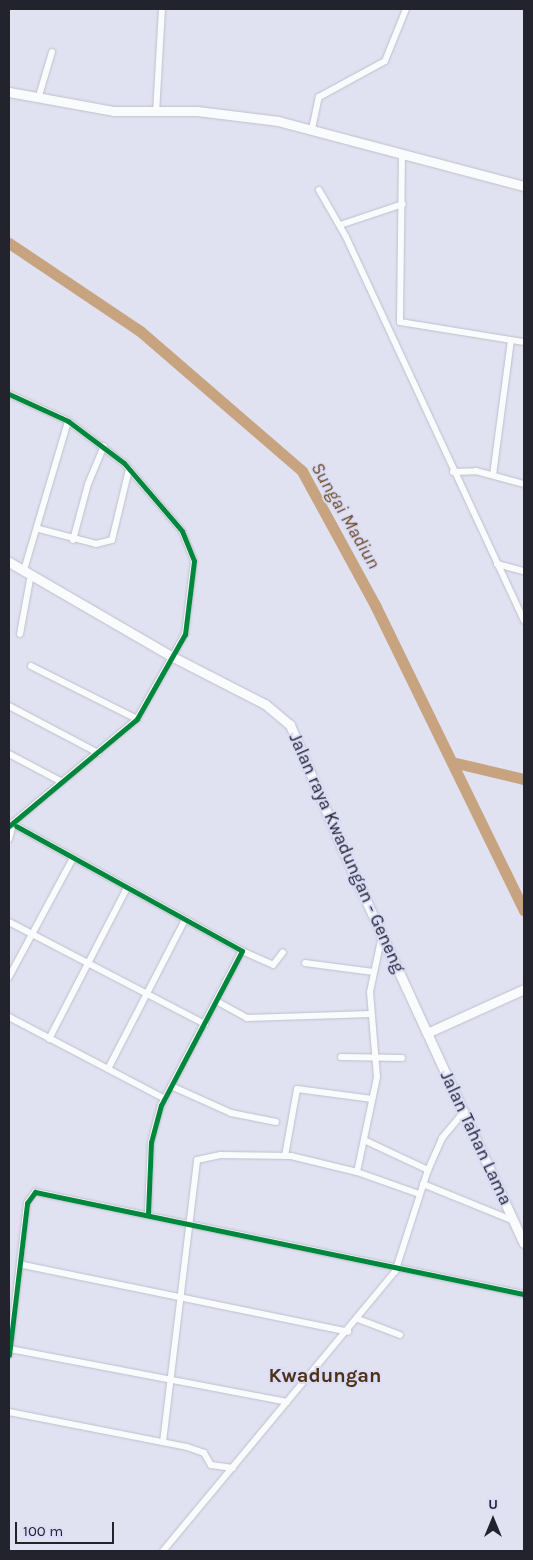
<!DOCTYPE html>
<html>
<head>
<meta charset="utf-8">
<style>
  body { margin:0 }
  #map { position:relative; width:533px; height:1560px; overflow:hidden; background:#e1e2f1; font-family:Karla,sans-serif }
  div>[style] { position:absolute }
  .river>* { height:11px; margin:-5.5px; padding:0 5.5px; transform-origin:5.5px; border-radius:5.5px; background:#c8a380 }
  .roads { filter:drop-shadow(0 0 1px #bebfca) drop-shadow(0 0 1px #bebfca) }
  .street>* { height:6px; margin:-3px; padding:0 3px; transform-origin:3px; border-radius:3px; background:#fafbfd }
  .secondary>* { height:9px; margin:-4.5px; padding:0 4.5px; transform-origin:4.5px; border-radius:4.5px; background:#fafbfd }
  .cycleway>* { height:5px; margin:-2.5px; padding:0 2.5px; transform-origin:2.5px; border-radius:2.5px; background:#00873e }
  span { translate:-50% -50%; white-space:nowrap; text-align:center; line-height:1.15; -webkit-text-stroke:4px #dadcf8; paint-order:stroke }
  .street-label { font-size:18px; color:#23232e }
  .water-label { font-size:19px; color:#6b461b; font-style:italic }
  .quarter-label { font-size:20px; color:#4d3112; font-weight:700 }
  .frame { position:absolute; inset:0; border:10px solid #23232e; pointer-events:none }
  .north { position:absolute; left:468px; top:1495px; width:50px; height:50px; -webkit-text-stroke:4px #dadcf8; paint-order:stroke; rotate:0deg; font-size:14px; font-weight:700; line-height:20px; text-align:center; color:#23232e }
  .north::after { content:''; display:block; margin:auto; width:18px; height:22px; background:#23232e; clip-path:polygon(50% 0,100% 100%,50% 72%,0 100%) }
  .scale { position:absolute; left:15px; top:1522px; width:99px; height:22px; box-sizing:border-box; border:2px solid #23232e; border-top:0; padding-left:6px; font-size:15px; line-height:18px; white-space:nowrap; color:#23232e; -webkit-text-stroke:4px #dadcf8; paint-order:stroke }
</style>
</head>
<body>
<div id="map">
  <div class="river">
    <i style="left:9px;top:243px;width:158px;rotate:33.9deg"></i>
    <i style="left:140px;top:331px;width:214px;rotate:40.8deg"></i>
    <i style="left:302px;top:471px;width:153px;rotate:61.4deg"></i>
    <i style="left:375px;top:605px;width:340px;rotate:64deg"></i>
    <i style="left:452px;top:762px;width:74px;rotate:13.3deg"></i>
  </div>
  <div class="roads">
    <div class="street">
      <i style="left:38px;top:99px;width:49px;rotate:-73.4deg"></i>
      <i style="left:156px;top:113px;width:104px;rotate:-86.7deg"></i>
      <i style="left:312px;top:129px;width:33px;rotate:-78deg"></i>
      <i style="left:319px;top:97px;width:75px;rotate:-28.6deg"></i>
      <i style="left:385px;top:61px;width:56px;rotate:-68deg"></i>
      <i style="left:402px;top:155px;width:167px;rotate:90.7deg"></i>
      <i style="left:400px;top:322px;width:126px;rotate:9.2deg"></i>
      <i style="left:319px;top:190px;width:54px;rotate:60.1deg"></i>
      <i style="left:346px;top:237px;width:423px;rotate:65.1deg"></i>
      <i style="left:340px;top:225px;width:66px;rotate:-18.4deg"></i>
      <i style="left:9px;top:394px;width:65px;rotate:24.6deg"></i>
      <i style="left:68px;top:421px;width:70px;rotate:36.9deg"></i>
      <i style="left:124px;top:463px;width:89px;rotate:49.5deg"></i>
      <i style="left:182px;top:531px;width:32px;rotate:68deg"></i>
      <i style="left:194px;top:561px;width:74px;rotate:97deg"></i>
      <i style="left:185px;top:634px;width:98px;rotate:119.5deg"></i>
      <i style="left:137px;top:719px;width:167px;rotate:140.1deg"></i>
      <i style="left:453px;top:472px;width:23px;rotate:-2deg"></i>
      <i style="left:476px;top:471px;width:50px;rotate:15.2deg"></i>
      <i style="left:493px;top:475px;width:136px;rotate:-82.4deg"></i>
      <i style="left:39px;top:529px;width:59px;rotate:14.7deg"></i>
      <i style="left:96px;top:544px;width:16px;rotate:-14deg"></i>
      <i style="left:112px;top:540px;width:73px;rotate:-76.5deg"></i>
      <i style="left:73px;top:540px;width:58px;rotate:-75deg"></i>
      <i style="left:88px;top:484px;width:41px;rotate:-67.2deg"></i>
      <i style="left:497px;top:564px;width:28px;rotate:15deg"></i>
      <i style="left:24px;top:570px;width:155px;rotate:-73.5deg"></i>
      <i style="left:20px;top:634px;width:61px;rotate:-79.6deg"></i>
      <i style="left:31px;top:666px;width:119px;rotate:26.6deg"></i>
      <i style="left:9px;top:706px;width:101px;rotate:27.8deg"></i>
      <i style="left:9px;top:754px;width:60px;rotate:27.8deg"></i>
      <i style="left:16px;top:826px;width:258px;rotate:28.9deg"></i>
      <i style="left:242px;top:951px;width:174px;rotate:117.7deg"></i>
      <i style="left:161px;top:1105px;width:38px;rotate:105deg"></i>
      <i style="left:151px;top:1142px;width:72px;rotate:92.4deg"></i>
      <i style="left:9px;top:839px;width:16px;rotate:-75deg"></i>
      <i style="left:9px;top:922px;width:221px;rotate:27.5deg"></i>
      <i style="left:242px;top:951px;width:34px;rotate:24deg"></i>
      <i style="left:273px;top:965px;width:16px;rotate:-52deg"></i>
      <i style="left:305px;top:963px;width:69px;rotate:7.5deg"></i>
      <i style="left:9px;top:977px;width:135px;rotate:-61.7deg"></i>
      <i style="left:218px;top:1002px;width:33px;rotate:29deg"></i>
      <i style="left:247px;top:1018px;width:124px;rotate:-1.8deg"></i>
      <i style="left:9px;top:1017px;width:176px;rotate:27.7deg"></i>
      <i style="left:49px;top:1039px;width:170px;rotate:-62.7deg"></i>
      <i style="left:341px;top:1057px;width:61px;rotate:0.9deg"></i>
      <i style="left:108px;top:1069px;width:168px;rotate:-62.7deg"></i>
      <i style="left:171px;top:1086px;width:66px;rotate:24.2deg"></i>
      <i style="left:231px;top:1113px;width:46px;rotate:11.3deg"></i>
      <i style="left:364px;top:1140px;width:71px;rotate:25.1deg"></i>
      <i style="left:285px;top:1156px;width:68px;rotate:-79.8deg"></i>
      <i style="left:297px;top:1089px;width:76px;rotate:7.6deg"></i>
      <i style="left:357px;top:1172px;width:97px;rotate:-78.1deg"></i>
      <i style="left:377px;top:1077px;width:85px;rotate:-94.7deg"></i>
      <i style="left:370px;top:992px;width:58px;rotate:-78.1deg"></i>
      <i style="left:423px;top:1184px;width:98px;rotate:22.1deg"></i>
      <i style="left:23px;top:1265px;width:332px;rotate:11.6deg"></i>
      <i style="left:358px;top:1319px;width:45px;rotate:20.9deg"></i>
      <i style="left:10px;top:1349px;width:282px;rotate:10.8deg"></i>
      <i style="left:9px;top:1355px;width:153px;rotate:-83.2deg"></i>
      <i style="left:27px;top:1203px;width:14px;rotate:-54deg"></i>
      <i style="left:35px;top:1192px;width:500px;rotate:11.8deg"></i>
      <i style="left:9px;top:1412px;width:181px;rotate:11.1deg"></i>
      <i style="left:187px;top:1447px;width:18px;rotate:19deg"></i>
      <i style="left:204px;top:1453px;width:14px;rotate:60deg"></i>
      <i style="left:211px;top:1465px;width:22px;rotate:8deg"></i>
      <i style="left:163px;top:1442px;width:284px;rotate:-83.1deg"></i>
      <i style="left:197px;top:1160px;width:24px;rotate:-12deg"></i>
      <i style="left:220px;top:1155px;width:71px;rotate:0.8deg"></i>
      <i style="left:291px;top:1156px;width:68px;rotate:13.6deg"></i>
      <i style="left:357px;top:1172px;width:66px;rotate:19.5deg"></i>
      <i style="left:163px;top:1551px;width:363px;rotate:-50.3deg"></i>
      <i style="left:395px;top:1272px;width:107px;rotate:-72.1deg"></i>
      <i style="left:428px;top:1170px;width:35px;rotate:-66deg"></i>
      <i style="left:442px;top:1138px;width:34px;rotate:-50deg"></i>
    </div>
    <div class="secondary">
      <i style="left:9px;top:92px;width:107px;rotate:10.3deg"></i>
      <i style="left:114px;top:111px;width:83px"></i>
      <i style="left:197px;top:111px;width:82px;rotate:7deg"></i>
      <i style="left:278px;top:121px;width:254px;rotate:14.8deg"></i>
      <i style="left:9px;top:562px;width:190px;rotate:30.1deg"></i>
      <i style="left:173px;top:657px;width:103px;rotate:27.1deg"></i>
      <i style="left:265px;top:704px;width:33px;rotate:40deg"></i>
      <i style="left:290px;top:725px;width:131px;rotate:67.1deg"></i>
      <i style="left:341px;top:846px;width:437px;rotate:65.3deg"></i>
      <i style="left:427px;top:1033px;width:107px;rotate:-24.4deg"></i>
    </div>
  </div>
  <div class="cycleway">
    <i style="left:9px;top:394px;width:65px;rotate:24.6deg"></i>
    <i style="left:68px;top:421px;width:70px;rotate:36.9deg"></i>
    <i style="left:124px;top:463px;width:89px;rotate:49.5deg"></i>
    <i style="left:182px;top:531px;width:32px;rotate:68deg"></i>
    <i style="left:194px;top:561px;width:74px;rotate:97deg"></i>
    <i style="left:185px;top:634px;width:98px;rotate:119.5deg"></i>
    <i style="left:137px;top:719px;width:167px;rotate:140.1deg"></i>
    <i style="left:16px;top:826px;width:258px;rotate:28.9deg"></i>
    <i style="left:242px;top:951px;width:174px;rotate:117.7deg"></i>
    <i style="left:161px;top:1105px;width:38px;rotate:105deg"></i>
    <i style="left:151px;top:1142px;width:72px;rotate:92.4deg"></i>
    <i style="left:9px;top:1355px;width:153px;rotate:-83.2deg"></i>
    <i style="left:27px;top:1203px;width:14px;rotate:-54deg"></i>
    <i style="left:35px;top:1192px;width:500px;rotate:11.8deg"></i>
  </div>
  <div class="street-label">
    <span style="left:347px;top:853px;rotate:66deg">Jalan raya Kwadungan - Geneng</span>
    <span style="left:476px;top:1138px;rotate:65deg">Jalan Tahan Lama</span>
  </div>
  <div class="water-label">
    <span style="left:345px;top:516px;rotate:60deg">Sungai Madiun</span>
  </div>
  <div class="quarter-label">
    <span style="left:325px;top:1375px">Kwadungan</span>
  </div>
  <div class="frame"></div>
  <div class="north">U</div>
  <div class="scale">100 m</div>
</div>
</body>
</html>
